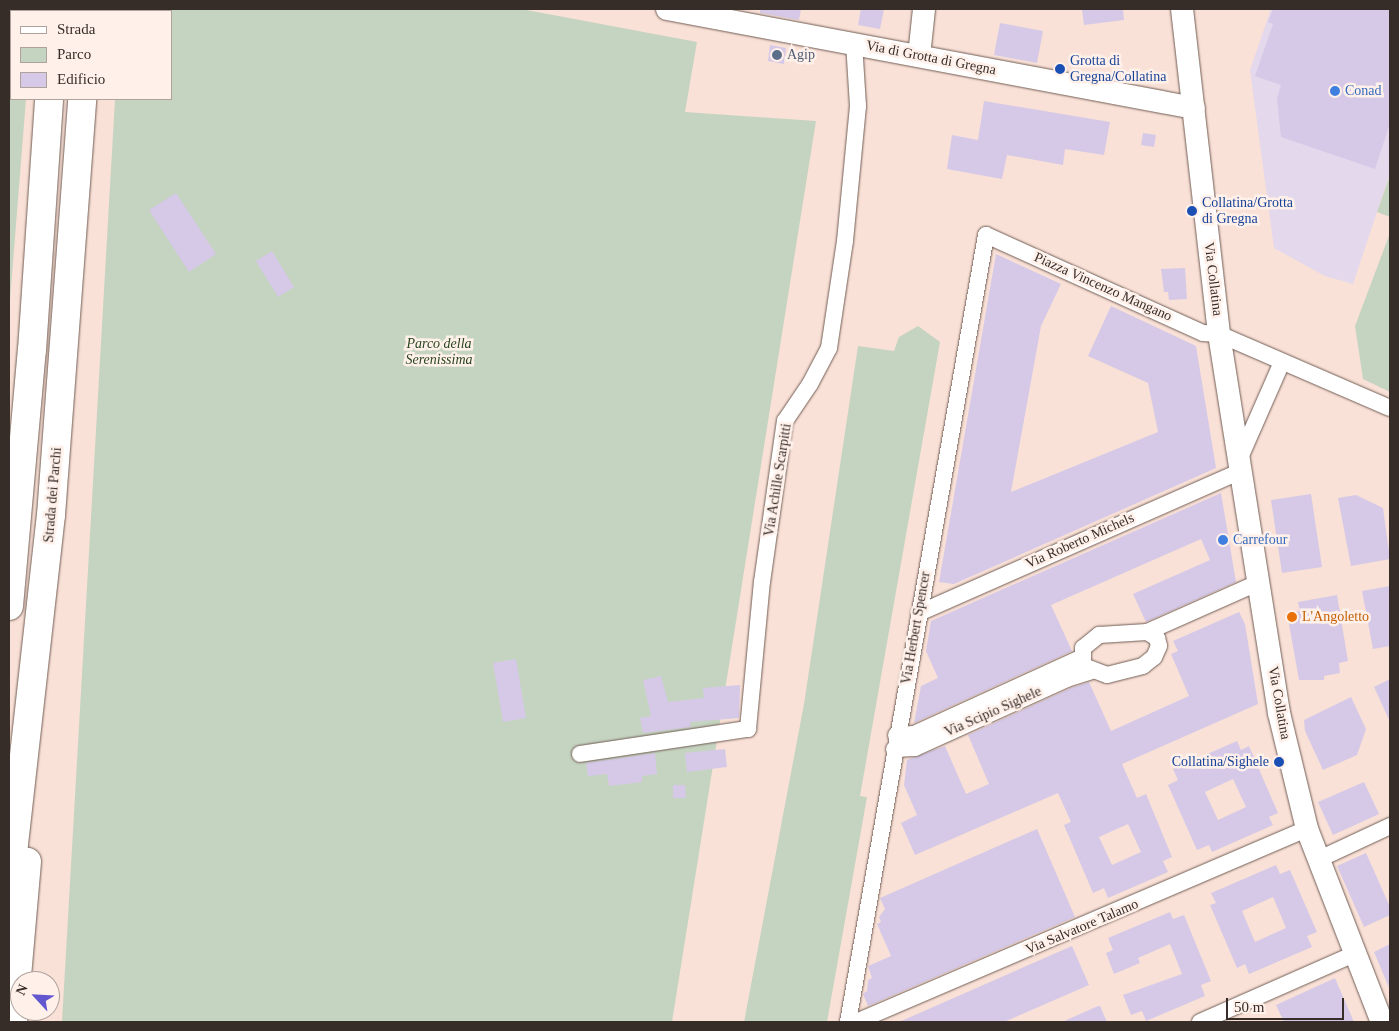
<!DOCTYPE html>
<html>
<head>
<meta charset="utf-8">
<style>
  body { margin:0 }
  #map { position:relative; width:1399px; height:1031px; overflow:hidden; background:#f9e1d7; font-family:"Times New Roman",serif }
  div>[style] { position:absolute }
  .commercial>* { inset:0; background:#e3d8ec }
  .green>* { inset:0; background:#c5d4c1 }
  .building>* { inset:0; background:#d5c9e7 }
  .roads { filter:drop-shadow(0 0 1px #715d54) drop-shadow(0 0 1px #715d54) }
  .street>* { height:16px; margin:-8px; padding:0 8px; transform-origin:8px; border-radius:8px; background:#fff }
  .secondary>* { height:22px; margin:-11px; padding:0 11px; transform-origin:11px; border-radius:11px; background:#fff }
  .highway>* { height:28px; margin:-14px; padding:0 14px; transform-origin:14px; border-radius:14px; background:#fff }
  .dots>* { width:14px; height:14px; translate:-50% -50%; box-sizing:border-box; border:2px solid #fff0ea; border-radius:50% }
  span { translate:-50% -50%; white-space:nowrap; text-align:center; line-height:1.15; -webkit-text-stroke:5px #fff0ea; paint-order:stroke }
  .service-label { font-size:14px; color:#4e5e75 }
  .left { translate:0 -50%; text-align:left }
  .street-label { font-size:14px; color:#362d29 }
  .transit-label { font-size:14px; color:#164399 }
  .right { translate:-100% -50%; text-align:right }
  .shop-label { font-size:14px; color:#366cbe }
  .park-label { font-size:14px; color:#28461f; font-style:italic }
  .food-label { font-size:14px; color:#c56008 }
  .frame { position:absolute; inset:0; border:10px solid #362d29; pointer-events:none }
  .legend { position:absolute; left:10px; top:10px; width:162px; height:90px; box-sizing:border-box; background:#fff0ea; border:1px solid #afa29d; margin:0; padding:6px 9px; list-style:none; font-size:15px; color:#362d29 }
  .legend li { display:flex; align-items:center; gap:10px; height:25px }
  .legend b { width:25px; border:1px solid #afa29d }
  .north { position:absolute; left:10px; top:971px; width:50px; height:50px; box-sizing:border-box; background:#fff0ea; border:1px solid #afa29d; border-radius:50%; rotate:295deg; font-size:14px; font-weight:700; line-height:20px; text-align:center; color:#362d29 }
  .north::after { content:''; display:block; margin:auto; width:18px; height:22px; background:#6357d0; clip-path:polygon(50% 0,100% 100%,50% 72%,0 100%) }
  .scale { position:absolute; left:1226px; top:998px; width:118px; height:22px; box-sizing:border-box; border:2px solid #362d29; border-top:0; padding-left:6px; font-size:15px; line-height:18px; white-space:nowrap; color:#362d29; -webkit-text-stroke:4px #fff0ea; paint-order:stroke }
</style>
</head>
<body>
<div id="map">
  <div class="commercial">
    <i style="clip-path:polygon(1271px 9px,1390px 9px,1390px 173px,1353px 284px,1325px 276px,1274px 248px,1250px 70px)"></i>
  </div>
  <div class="green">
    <i style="clip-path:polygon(9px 9px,33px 9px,11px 11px,11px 99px,26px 99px,9px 313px)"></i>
    <i style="clip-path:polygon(120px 9px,521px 9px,697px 42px,685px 112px,816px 121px,672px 1022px,62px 1022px,115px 99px,171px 99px,171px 11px,120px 11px)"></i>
    <i style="clip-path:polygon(1390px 175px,1390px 217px,1377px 212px)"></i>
    <i style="clip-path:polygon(1390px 233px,1390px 392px,1363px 379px,1355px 326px)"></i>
    <i style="clip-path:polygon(918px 326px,940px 342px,860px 796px,867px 797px,827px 1022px,744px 1022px,804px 704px,858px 346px,894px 351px,899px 337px)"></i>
  </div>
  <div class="building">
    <i style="clip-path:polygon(760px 9px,801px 9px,799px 20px,760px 13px)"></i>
    <i style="clip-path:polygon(861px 9px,884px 9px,880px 29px,858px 25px)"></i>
    <i style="clip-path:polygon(1082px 9px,1123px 9px,1124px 20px,1084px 25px)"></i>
    <i style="clip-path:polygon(1273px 9px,1390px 9px,1390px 123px,1375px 169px,1281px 137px,1277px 98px,1281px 85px,1255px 76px,1273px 24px,1268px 22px)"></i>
    <i style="clip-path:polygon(1000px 23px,1043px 31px,1037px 63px,994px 55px)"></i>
    <i style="clip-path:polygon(770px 45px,786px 48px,784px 64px,768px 61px)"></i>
    <i style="clip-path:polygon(984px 101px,1110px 122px,1104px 155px,1065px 149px,1063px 165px,1007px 155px,1002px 179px,947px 169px,952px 135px,978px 140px)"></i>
    <i style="clip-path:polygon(1143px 133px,1156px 135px,1154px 147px,1141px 145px)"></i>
    <i style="clip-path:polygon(176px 193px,216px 254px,189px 272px,149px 210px)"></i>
    <i style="clip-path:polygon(272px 251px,294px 287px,278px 297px,256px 261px)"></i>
    <i style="clip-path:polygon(996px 254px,1061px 284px,1041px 326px,1011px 492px,1158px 432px,1148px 383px,1088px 356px,1111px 306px,1196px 346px,1216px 468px,954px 584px,939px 582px)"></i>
    <i style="clip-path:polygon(1185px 268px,1187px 299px,1169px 300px,1168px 292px,1164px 292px,1161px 269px)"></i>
    <i style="clip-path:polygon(1221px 493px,1236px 582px,1146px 622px,1133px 594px,1210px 560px,1201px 539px,1051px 605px,1072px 651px,914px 723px,921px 686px,938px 678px,926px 651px,931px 621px)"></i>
    <i style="clip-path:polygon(1311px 494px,1322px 567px,1282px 573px,1271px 500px)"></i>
    <i style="clip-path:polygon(1356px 495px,1383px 508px,1390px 559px,1351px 566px,1338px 498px)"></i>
    <i style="clip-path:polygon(1390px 586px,1390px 646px,1373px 649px,1362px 591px)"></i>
    <i style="clip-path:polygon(1337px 595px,1348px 661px,1339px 663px,1340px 673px,1324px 676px,1324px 680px,1299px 680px,1287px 613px,1300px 611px,1298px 602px)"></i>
    <i style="clip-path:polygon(evenodd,1239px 612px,1245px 624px,1258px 704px,1122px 764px,1137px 798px,1146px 794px,1172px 857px,1163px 861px,1168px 872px,1108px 898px,1104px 888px,1093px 893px,1064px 825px,1071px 822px,1058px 793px,915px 855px,901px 823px,917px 815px,904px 785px,907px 760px,945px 746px,966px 794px,989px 784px,968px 735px,1071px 688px,1089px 682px,1111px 731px,1189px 696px,1171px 654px,1178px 651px,1173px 641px,1239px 612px,1128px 824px,1141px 852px,1112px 865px,1099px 837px,1128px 824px)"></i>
    <i style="clip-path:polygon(516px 659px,526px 718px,503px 722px,493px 663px)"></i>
    <i style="clip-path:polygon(661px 676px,668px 702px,704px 698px,703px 688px,740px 685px,739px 718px,690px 722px,691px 727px,643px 733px,640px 718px,651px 716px,643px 680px)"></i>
    <i style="clip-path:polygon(1390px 679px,1390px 722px,1374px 687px)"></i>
    <i style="clip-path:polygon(1351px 697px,1366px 729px,1357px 755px,1323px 770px,1305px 731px,1304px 720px)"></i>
    <i style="clip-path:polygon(evenodd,1237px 741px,1241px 750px,1249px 746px,1278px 813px,1269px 817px,1273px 825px,1212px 852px,1209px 845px,1197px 850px,1168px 785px,1178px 780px,1173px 769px,1237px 741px,1233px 779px,1246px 807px,1218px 820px,1205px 792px,1233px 779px)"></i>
    <i style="clip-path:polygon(725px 749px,727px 767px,687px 772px,685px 753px)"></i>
    <i style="clip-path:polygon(655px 753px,657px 774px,642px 776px,642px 782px,609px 786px,607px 774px,588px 776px,586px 763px)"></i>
    <i style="clip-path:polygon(1364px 782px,1379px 814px,1333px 835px,1318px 802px)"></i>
    <i style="clip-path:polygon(673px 785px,685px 785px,686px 798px,673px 798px)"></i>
    <i style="clip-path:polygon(1037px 829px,1075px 917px,868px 1006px,863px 994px,867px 991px,868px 980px,872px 978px,868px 966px,891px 956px,877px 924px,881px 922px,879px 917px,885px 909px,880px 898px)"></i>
    <i style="clip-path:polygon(1366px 853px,1390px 907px,1390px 915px,1364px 927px,1337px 866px)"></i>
    <i style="clip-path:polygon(evenodd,1276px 865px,1280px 874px,1290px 870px,1317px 932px,1307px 936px,1312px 947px,1249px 974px,1245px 964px,1237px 968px,1210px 905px,1216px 903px,1211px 893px,1276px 865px,1273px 897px,1286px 928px,1255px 942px,1242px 911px,1273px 897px)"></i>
    <i style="clip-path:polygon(1170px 912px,1173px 919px,1184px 915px,1211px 981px,1201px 985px,1205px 996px,1146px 1021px,1142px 1011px,1131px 1015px,1123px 995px,1182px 974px,1170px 944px,1138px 958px,1140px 963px,1114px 974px,1106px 953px,1113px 950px,1108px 938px)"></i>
    <i style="clip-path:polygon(1390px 944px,1390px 990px,1374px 952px)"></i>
    <i style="clip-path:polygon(1072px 946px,1089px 985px,1004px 1022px,899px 1022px)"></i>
    <i style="clip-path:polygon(1335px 978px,1354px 1022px,1284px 1022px,1276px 1005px)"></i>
    <i style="clip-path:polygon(1100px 1006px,1107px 1022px,1062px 1022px,1098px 1006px)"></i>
  </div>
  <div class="roads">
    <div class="street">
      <i style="left:1239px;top:460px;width:107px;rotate:-66.3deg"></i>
      <i style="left:919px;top:613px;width:352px;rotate:-23.8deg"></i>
      <i style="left:1147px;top:632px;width:12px;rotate:31deg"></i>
      <i style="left:1157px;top:638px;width:8px;rotate:76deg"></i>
      <i style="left:1159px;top:646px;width:12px;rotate:114deg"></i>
      <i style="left:1154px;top:657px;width:14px;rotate:141deg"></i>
      <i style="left:1143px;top:666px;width:37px;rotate:166deg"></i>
      <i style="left:1107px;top:675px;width:26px;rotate:-159deg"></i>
      <i style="left:1083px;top:666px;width:18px;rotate:-90deg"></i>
      <i style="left:1083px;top:648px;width:21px;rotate:-39deg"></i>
      <i style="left:1099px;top:635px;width:48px;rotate:-3.6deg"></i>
      <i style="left:1147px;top:632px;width:124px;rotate:-23.9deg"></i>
      <i style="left:896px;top:735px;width:18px;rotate:-3deg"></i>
      <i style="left:914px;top:734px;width:183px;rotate:-24.5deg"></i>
      <i style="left:894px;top:749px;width:21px;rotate:-3deg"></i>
      <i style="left:915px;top:748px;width:167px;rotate:-24.4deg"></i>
      <i style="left:1067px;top:679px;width:25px;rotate:-18deg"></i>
      <i style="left:580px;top:754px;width:170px;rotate:-8.5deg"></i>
      <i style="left:748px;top:729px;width:148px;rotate:-84.6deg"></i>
      <i style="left:762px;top:582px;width:163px;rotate:-81.9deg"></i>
      <i style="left:785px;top:421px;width:45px;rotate:-56deg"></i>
      <i style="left:810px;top:384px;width:41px;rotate:-62.2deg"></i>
      <i style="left:829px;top:348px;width:108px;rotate:-81.5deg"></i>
      <i style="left:845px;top:241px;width:136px;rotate:-84.5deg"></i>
      <i style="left:858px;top:106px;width:63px;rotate:-93.6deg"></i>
      <i style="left:1317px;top:860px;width:81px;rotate:-25deg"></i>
      <i style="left:848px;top:1022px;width:799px;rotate:-80.05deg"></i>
      <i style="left:986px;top:235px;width:238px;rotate:24.3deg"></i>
      <i style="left:1203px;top:333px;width:16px;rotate:4deg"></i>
      <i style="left:1219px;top:334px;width:186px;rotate:23.4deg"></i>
      <i style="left:856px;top:1022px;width:491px;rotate:-23.2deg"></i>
      <i style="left:1200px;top:1022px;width:168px;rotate:-23.8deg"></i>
    </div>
    <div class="secondary">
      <i style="left:667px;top:9px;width:536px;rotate:10.64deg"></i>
      <i style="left:1182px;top:9px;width:327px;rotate:83.5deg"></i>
      <i style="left:1219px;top:334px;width:384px;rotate:81deg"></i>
      <i style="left:1279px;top:713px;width:119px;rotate:76.4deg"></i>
      <i style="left:1307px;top:829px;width:207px;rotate:68.8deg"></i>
      <i style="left:919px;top:56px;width:47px;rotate:-83.9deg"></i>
    </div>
    <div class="highway">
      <i style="left:54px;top:11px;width:2px;rotate:-90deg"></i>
      <i style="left:86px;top:11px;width:2px;rotate:-90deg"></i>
      <i style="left:9px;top:606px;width:257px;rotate:-84.9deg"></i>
      <i style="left:32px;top:350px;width:252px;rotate:-86.1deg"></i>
      <i style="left:9px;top:889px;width:376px;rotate:-83.6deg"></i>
      <i style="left:51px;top:515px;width:417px;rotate:-85.7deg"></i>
      <i style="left:13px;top:1022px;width:161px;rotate:-85deg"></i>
    </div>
  </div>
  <div class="dots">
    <i style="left:777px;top:55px;background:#5c6f8a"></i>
    <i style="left:1060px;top:69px;background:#1a4fb4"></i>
    <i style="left:1335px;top:91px;background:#3f7fe0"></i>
    <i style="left:1192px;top:211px;background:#1a4fb4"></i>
    <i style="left:1223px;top:540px;background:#3f7fe0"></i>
    <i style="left:1292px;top:617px;background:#e8710a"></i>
    <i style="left:1279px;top:762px;background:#1a4fb4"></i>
  </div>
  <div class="service-label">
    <span class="left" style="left:787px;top:55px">Agip</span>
  </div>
  <div class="street-label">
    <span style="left:931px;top:58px;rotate:11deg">Via di Grotta di Gregna</span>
    <span style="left:1213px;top:279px;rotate:83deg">Via Collatina</span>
    <span style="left:1103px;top:287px;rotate:24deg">Piazza Vincenzo Mangano</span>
    <span style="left:778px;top:480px;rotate:-81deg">Via Achille Scarpitti</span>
    <span style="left:53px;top:495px;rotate:-85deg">Strada dei Parchi</span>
    <span style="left:1080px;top:541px;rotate:-24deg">Via Roberto Michels</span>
    <span style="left:916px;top:628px;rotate:-80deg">Via Herbert Spencer</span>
    <span style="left:1279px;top:703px;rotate:80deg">Via Collatina</span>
    <span style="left:993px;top:712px;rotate:-24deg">Via Scipio Sighele</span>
    <span style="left:1082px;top:927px;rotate:-23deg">Via Salvatore Talamo</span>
  </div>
  <div class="transit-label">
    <span class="left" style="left:1070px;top:69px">Grotta di<br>Gregna/Collatina</span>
    <span class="left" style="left:1202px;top:211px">Collatina/Grotta<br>di Gregna</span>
    <span class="right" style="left:1269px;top:762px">Collatina/Sighele</span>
  </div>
  <div class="shop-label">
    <span class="left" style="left:1345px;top:91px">Conad</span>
    <span class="left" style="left:1233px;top:540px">Carrefour</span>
  </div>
  <div class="park-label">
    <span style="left:439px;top:352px">Parco della<br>Serenissima</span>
  </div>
  <div class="food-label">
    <span class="left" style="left:1302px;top:617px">L'Angoletto</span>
  </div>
  <div class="frame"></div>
  <ul class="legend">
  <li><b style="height:6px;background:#fff"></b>Strada</li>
  <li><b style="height:14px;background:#c5d4c1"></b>Parco</li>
  <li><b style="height:14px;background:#d5c9e7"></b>Edificio</li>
  </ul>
  <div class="north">N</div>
  <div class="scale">50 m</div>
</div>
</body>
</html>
